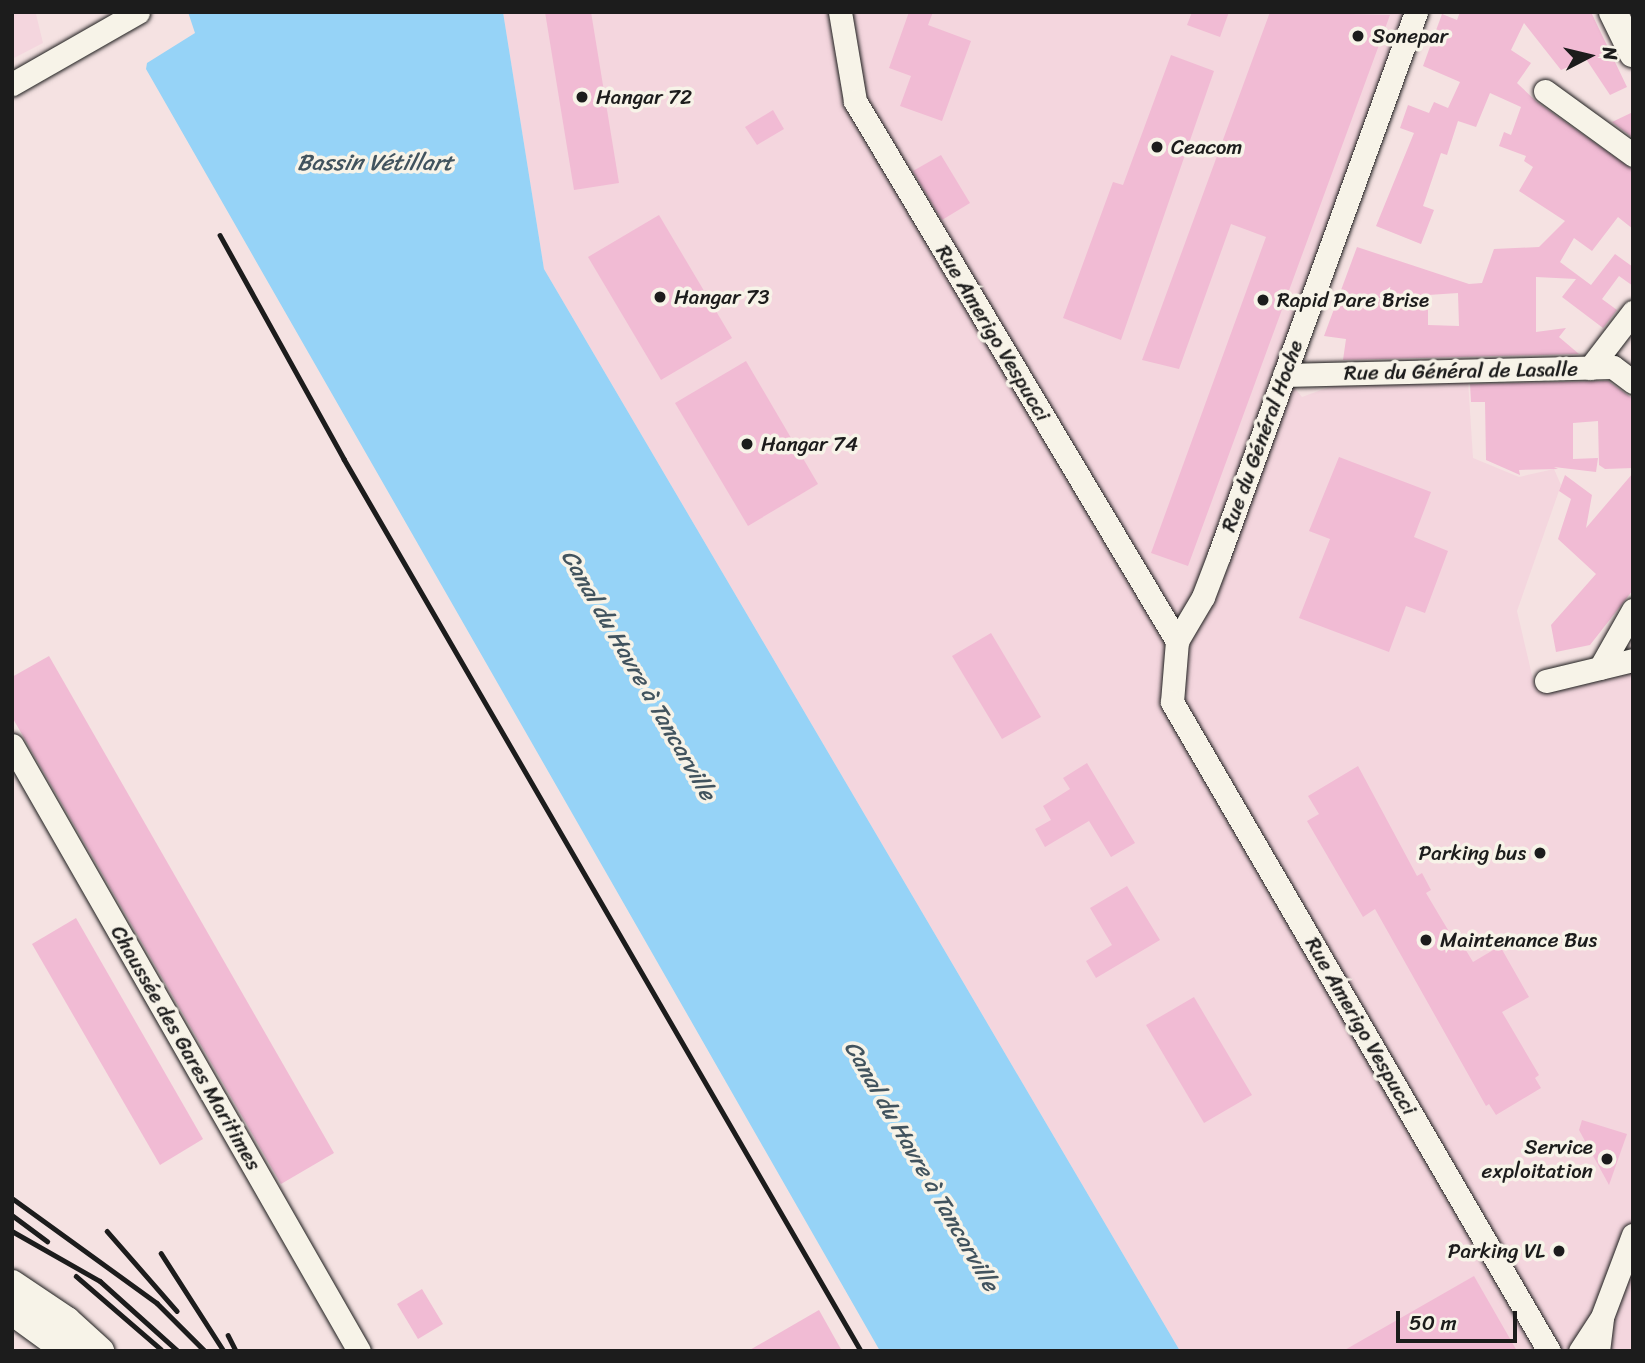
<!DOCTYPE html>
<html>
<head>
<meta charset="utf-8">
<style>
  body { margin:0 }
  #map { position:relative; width:1645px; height:1363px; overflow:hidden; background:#f5e2e2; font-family:Sriracha,sans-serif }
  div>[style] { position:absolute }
  .built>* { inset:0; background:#f4d6de }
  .water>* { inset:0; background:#96d3f7 }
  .building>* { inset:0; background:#f1bbd4 }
  .roads { filter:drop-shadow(0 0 2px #1c1c1c) drop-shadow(0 0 2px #1c1c1c) }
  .minor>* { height:23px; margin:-11.5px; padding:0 11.5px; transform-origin:11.5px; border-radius:11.5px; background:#f7f3e8 }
  .major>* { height:28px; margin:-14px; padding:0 14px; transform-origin:14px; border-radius:14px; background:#f7f3e8 }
  .rail>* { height:4.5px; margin:-2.25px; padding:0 2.25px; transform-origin:2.25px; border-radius:2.25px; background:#1c1c1c }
  .dots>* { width:19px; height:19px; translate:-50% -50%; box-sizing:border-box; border:4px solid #f7f3e8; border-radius:50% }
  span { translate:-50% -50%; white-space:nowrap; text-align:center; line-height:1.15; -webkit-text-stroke:7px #f7f3e8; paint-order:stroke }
  .poi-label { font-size:21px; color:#1c1c1c }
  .left { translate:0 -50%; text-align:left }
  .right { translate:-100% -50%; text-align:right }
  .street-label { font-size:21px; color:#1c1c1c }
  .water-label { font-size:23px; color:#41535e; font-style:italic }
  .frame { position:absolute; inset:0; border:14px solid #1c1c1c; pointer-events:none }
  .north { position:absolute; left:1554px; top:21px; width:70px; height:70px; -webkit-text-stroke:5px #f7f3e8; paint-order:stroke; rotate:83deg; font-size:19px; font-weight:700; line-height:28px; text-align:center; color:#1c1c1c }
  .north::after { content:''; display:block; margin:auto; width:24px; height:32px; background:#1c1c1c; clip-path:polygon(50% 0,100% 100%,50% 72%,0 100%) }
  .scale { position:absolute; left:1396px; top:1311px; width:121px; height:32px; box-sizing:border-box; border:4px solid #1c1c1c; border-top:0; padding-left:9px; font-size:21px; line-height:24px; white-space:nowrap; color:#1c1c1c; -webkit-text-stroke:5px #f7f3e8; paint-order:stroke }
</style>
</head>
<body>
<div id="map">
  <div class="built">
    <i style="clip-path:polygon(12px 12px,36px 14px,43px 43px,12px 59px)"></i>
    <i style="clip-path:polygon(503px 12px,1416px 12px,1284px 375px,1302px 397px,1335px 385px,1468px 380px,1473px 458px,1519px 477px,1554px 469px,1561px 485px,1517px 611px,1534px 684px,1633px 660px,1633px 1351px,1180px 1351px,544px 269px)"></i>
  </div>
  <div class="water">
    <i style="clip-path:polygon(188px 12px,503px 12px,544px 269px,1180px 1351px,880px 1351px,146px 69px,147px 63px,195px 33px)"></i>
  </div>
  <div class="building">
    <i style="clip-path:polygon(545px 12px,591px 12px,619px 183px,574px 190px)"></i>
    <i style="clip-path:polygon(909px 12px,933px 12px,928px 25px,971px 41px,942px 121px,900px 106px,911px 76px,889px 68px)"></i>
    <i style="clip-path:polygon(1192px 12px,1229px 12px,1220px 37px,1187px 25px)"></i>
    <i style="clip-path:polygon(1270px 12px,1390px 15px,1188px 566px,1151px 553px,1266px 237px,1231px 224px,1179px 369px,1142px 360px)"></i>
    <i style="clip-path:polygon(evenodd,1460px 12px,1591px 12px,1627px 87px,1610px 95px,1586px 59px,1561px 70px,1524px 23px,1511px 50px,1531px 63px,1517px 83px,1537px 102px,1633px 170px,1633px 229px,1618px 217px,1592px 251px,1574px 238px,1560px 262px,1591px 285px,1615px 254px,1633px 267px,1633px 286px,1619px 276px,1602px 299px,1617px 310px,1603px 328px,1562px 297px,1576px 279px,1536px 277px,1536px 332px,1566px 328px,1559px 337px,1579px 354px,1343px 360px,1346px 339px,1324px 336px,1357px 247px,1469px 284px,1482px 283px,1494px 249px,1539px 247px,1565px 221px,1519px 191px,1533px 167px,1524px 161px,1526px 156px,1499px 146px,1504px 132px,1511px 135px,1521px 107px,1490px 93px,1476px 127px,1458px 121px,1447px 155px,1441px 153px,1423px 206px,1434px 210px,1421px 244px,1376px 226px,1414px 133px,1400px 128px,1408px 105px,1429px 113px,1434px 102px,1448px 108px,1460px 82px,1423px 66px,1442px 14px,1457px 20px,1460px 12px,1458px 293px,1459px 326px,1428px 325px,1428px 295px,1458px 293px)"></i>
    <i style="clip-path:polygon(1171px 55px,1214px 71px,1121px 340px,1063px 318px,1113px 182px,1123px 185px)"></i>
    <i style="clip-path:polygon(773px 110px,784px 129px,757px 145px,745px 127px)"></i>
    <i style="clip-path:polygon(1633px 112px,1633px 138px,1612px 122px)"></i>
    <i style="clip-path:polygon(941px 155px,970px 203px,942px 220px,913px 171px)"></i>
    <i style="clip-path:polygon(659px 215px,732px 338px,661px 380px,588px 257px)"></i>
    <i style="clip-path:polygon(746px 361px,818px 484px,748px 526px,675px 403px)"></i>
    <i style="clip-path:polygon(1608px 381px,1633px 399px,1633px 468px,1605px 469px,1599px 465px,1598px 421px,1573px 423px,1573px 459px,1598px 458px,1596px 472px,1554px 467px,1558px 469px,1519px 470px,1520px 475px,1486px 460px,1485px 402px,1471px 402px,1470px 384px)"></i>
    <i style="clip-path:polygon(1339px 457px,1431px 492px,1414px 537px,1448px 551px,1425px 613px,1406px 606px,1389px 652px,1299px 618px,1330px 539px,1309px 531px)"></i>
    <i style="clip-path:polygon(1633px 473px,1633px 590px,1590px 645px,1556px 652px,1551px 625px,1596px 574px,1558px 539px,1571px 499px,1559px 491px,1565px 475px,1592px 495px,1586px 528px)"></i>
    <i style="clip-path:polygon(991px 633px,1041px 717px,1002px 739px,952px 656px)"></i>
    <i style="clip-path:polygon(49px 656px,334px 1153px,281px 1184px,12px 717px,12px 677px)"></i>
    <i style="clip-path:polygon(1087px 763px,1135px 843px,1111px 857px,1089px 821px,1045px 847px,1035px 829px,1051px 820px,1043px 806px,1070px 789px,1063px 778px)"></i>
    <i style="clip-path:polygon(1358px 766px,1417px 876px,1422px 873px,1431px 890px,1426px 893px,1451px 935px,1455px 932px,1473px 962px,1500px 946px,1529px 997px,1502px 1012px,1539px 1075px,1535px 1078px,1541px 1088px,1496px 1115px,1489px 1104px,1486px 1106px,1375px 909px,1363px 917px,1307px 821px,1319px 814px,1308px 796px)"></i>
    <i style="clip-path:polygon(1127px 886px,1160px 940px,1096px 978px,1086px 961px,1112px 945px,1090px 908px)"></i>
    <i style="clip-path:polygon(76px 918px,203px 1139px,160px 1165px,32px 944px)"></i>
    <i style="clip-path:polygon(1194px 997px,1252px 1095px,1204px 1123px,1146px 1025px)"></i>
    <i style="clip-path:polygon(1582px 1120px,1627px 1134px,1609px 1185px,1579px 1130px)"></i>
    <i style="clip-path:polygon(1474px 1276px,1517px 1351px,1343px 1351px)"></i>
    <i style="clip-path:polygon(422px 1289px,443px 1324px,418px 1339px,397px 1304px)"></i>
    <i style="clip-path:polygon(819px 1310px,842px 1351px,748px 1351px)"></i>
  </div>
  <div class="roads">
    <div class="minor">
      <i style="left:840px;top:12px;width:90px;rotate:80.4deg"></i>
      <i style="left:855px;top:101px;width:629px;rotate:59.19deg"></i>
      <i style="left:1416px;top:12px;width:578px;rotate:109.94deg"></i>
      <i style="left:1219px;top:555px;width:45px;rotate:110.9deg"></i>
      <i style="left:1203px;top:597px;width:51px;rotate:120.6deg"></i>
      <i style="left:1177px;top:641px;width:61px;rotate:94.7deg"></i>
      <i style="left:1172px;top:702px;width:751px;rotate:59.85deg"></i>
      <i style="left:12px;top:84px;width:145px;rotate:-29.7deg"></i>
      <i style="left:1545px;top:91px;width:109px;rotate:36deg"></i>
      <i style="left:1590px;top:368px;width:71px;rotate:-52.5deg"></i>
      <i style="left:1284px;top:375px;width:329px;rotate:-1.4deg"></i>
      <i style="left:1613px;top:367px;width:25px;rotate:37deg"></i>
      <i style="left:1600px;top:668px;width:67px;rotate:-60.4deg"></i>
      <i style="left:1546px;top:681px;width:89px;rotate:-13.6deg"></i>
      <i style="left:12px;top:745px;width:698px;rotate:60.2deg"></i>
      <i style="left:1580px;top:1351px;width:37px;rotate:-57deg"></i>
      <i style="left:1598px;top:1351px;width:34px;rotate:-83deg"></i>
      <i style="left:1602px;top:1317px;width:88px;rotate:-69.3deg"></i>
    </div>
    <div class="major">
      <i style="left:1613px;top:12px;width:46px;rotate:64deg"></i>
      <i style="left:12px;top:1284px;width:66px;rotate:33.9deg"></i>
      <i style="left:67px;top:1321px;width:45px;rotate:42.3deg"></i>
      <i style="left:12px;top:1311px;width:68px;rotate:36deg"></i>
    </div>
  </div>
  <div class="rail">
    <i style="left:220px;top:235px;width:256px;rotate:61deg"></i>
    <i style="left:344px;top:459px;width:1031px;rotate:59.9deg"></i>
    <i style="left:12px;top:1198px;width:179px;rotate:35.9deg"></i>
    <i style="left:157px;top:1303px;width:68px;rotate:45deg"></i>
    <i style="left:12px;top:1215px;width:44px;rotate:36.6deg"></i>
    <i style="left:12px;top:1231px;width:101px;rotate:29.6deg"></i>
    <i style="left:100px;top:1281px;width:105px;rotate:41.9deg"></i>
    <i style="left:107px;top:1231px;width:106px;rotate:48.8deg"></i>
    <i style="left:161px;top:1253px;width:117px;rotate:57.3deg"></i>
    <i style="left:76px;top:1276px;width:112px;rotate:40.7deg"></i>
    <i style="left:228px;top:1335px;width:18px;rotate:63deg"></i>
  </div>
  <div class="dots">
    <i style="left:1358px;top:36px;background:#1c1c1c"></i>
    <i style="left:582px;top:97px;background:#1c1c1c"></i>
    <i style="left:1157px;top:147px;background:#1c1c1c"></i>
    <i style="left:660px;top:297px;background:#1c1c1c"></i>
    <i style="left:1263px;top:300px;background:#1c1c1c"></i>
    <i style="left:747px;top:444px;background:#1c1c1c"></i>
    <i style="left:1540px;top:853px;background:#1c1c1c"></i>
    <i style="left:1426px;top:940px;background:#1c1c1c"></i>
    <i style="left:1607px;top:1159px;background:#1c1c1c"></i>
    <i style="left:1559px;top:1251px;background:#1c1c1c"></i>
  </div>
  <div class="poi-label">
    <span class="left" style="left:1372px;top:36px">Sonepar</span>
    <span class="left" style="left:596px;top:97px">Hangar 72</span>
    <span class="left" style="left:1171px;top:147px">Ceacom</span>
    <span class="left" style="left:674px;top:297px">Hangar 73</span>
    <span class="left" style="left:1277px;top:300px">Rapid Pare Brise</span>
    <span class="left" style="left:761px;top:444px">Hangar 74</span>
    <span class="right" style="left:1526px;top:853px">Parking bus</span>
    <span class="left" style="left:1440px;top:940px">Maintenance Bus</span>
    <span class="right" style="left:1593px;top:1159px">Service<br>exploitation</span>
    <span class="right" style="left:1545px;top:1251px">Parking VL</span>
  </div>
  <div class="street-label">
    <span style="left:993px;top:333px;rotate:59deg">Rue Amerigo Vespucci</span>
    <span style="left:1461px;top:371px;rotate:-1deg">Rue du Général de Lasalle</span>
    <span style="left:1262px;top:436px;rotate:-70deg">Rue du Général Hoche</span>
    <span style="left:1361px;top:1026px;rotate:60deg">Rue Amerigo Vespucci</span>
    <span style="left:186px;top:1048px;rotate:60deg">Chaussée des Gares Maritimes</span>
  </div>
  <div class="water-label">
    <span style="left:375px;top:163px">Bassin Vétillart</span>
    <span style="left:638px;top:675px;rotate:60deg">Canal du Havre à Tancarville</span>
    <span style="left:921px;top:1166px;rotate:60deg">Canal du Havre à Tancarville</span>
  </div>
  <div class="frame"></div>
  <div class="north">N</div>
  <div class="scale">50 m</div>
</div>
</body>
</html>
